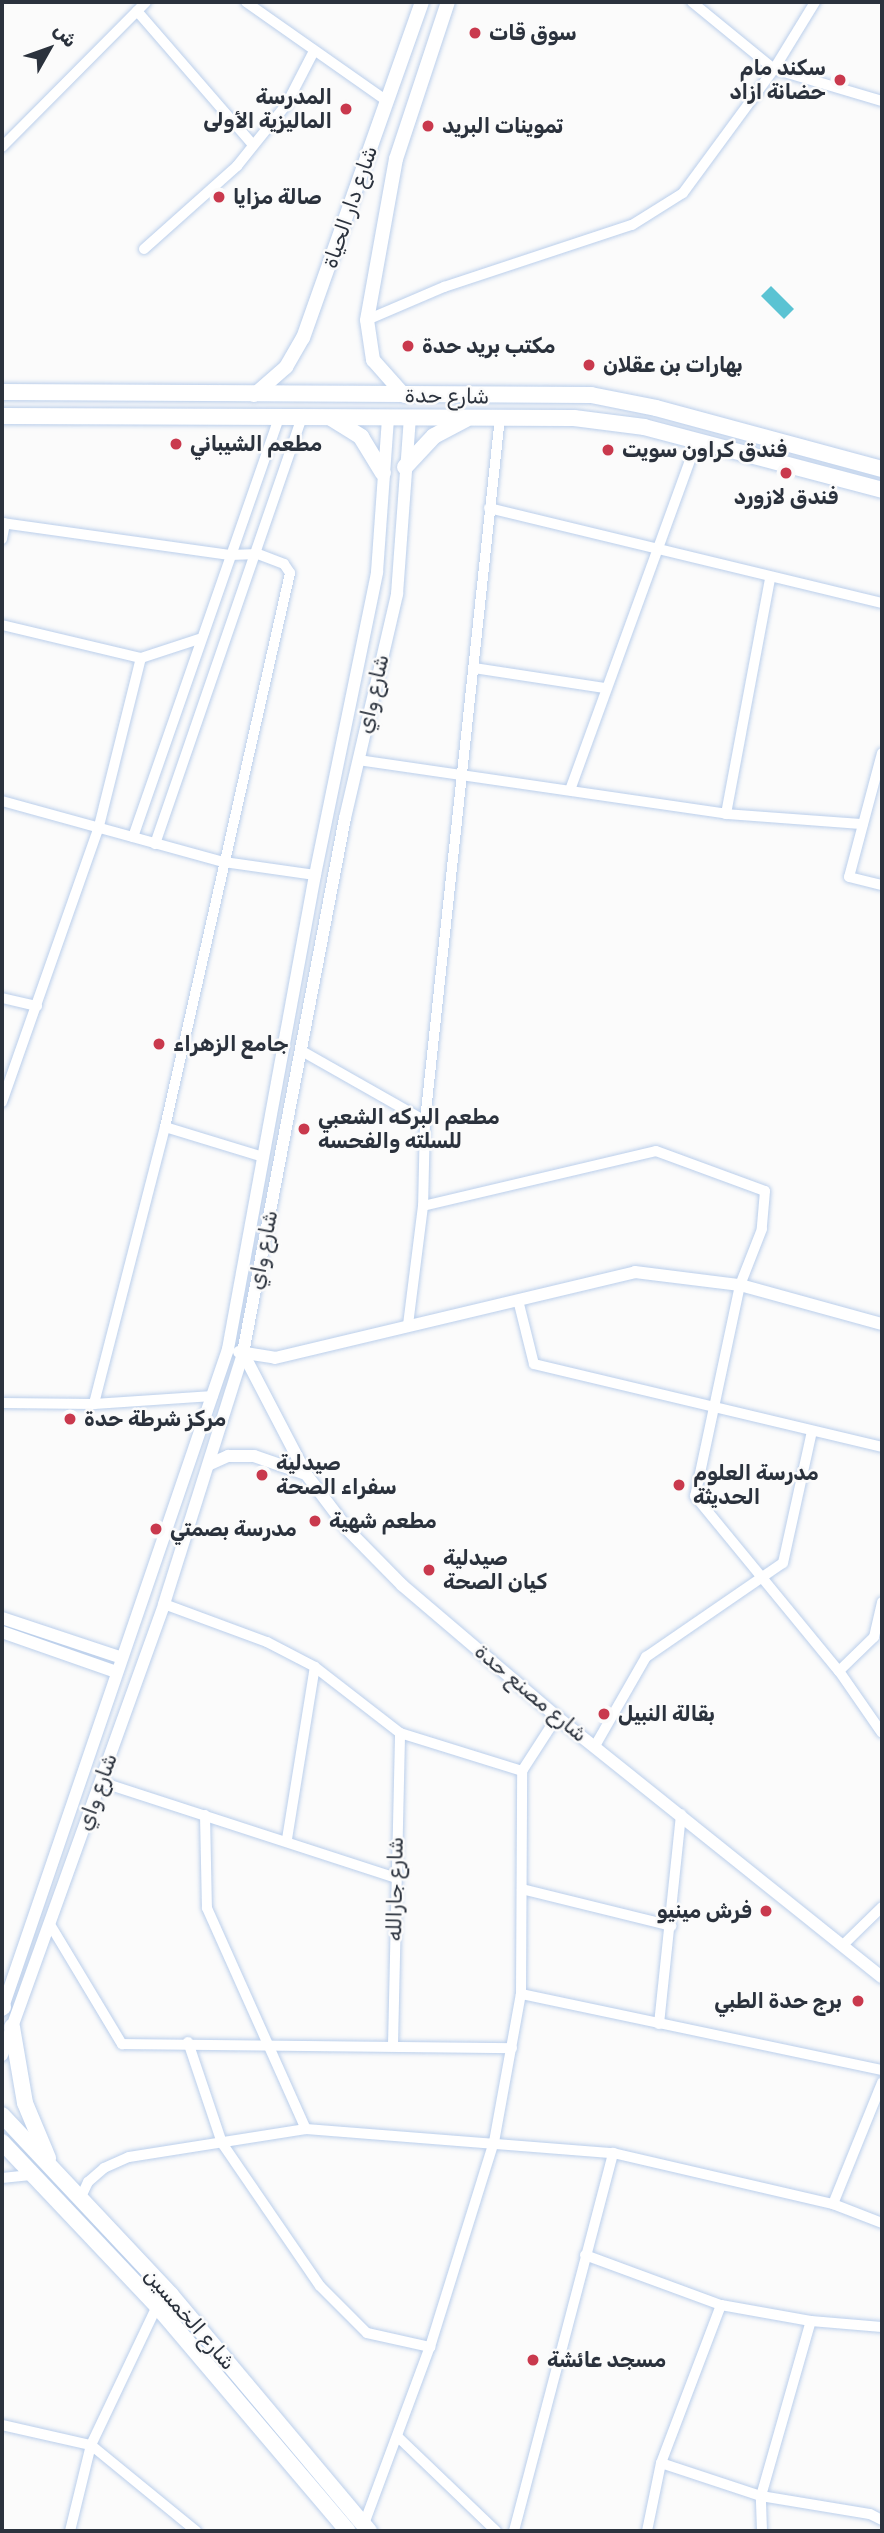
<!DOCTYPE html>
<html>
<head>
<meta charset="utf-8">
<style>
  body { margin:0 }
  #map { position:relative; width:884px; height:2533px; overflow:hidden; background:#fbfbfb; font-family:Rubik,Cairo,sans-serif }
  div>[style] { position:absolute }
  .water>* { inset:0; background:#5bc3d3 }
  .roads { filter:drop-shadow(0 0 2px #bbcfeb) drop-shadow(0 0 2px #bbcfeb) }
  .minor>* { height:10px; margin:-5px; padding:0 5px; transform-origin:5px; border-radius:5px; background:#fff }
  .tertiary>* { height:12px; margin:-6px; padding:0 6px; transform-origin:6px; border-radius:6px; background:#fff }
  .secondary>* { height:14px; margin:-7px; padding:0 7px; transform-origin:7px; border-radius:7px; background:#fff }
  .primary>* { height:16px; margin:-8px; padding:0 8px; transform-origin:8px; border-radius:8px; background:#fff }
  .dots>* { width:19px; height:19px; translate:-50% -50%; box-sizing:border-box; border:4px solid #fbfbfb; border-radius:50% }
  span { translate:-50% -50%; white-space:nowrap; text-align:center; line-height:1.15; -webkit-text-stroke:5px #fbfbfb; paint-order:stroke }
  .poi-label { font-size:21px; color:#2b323d; font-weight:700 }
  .left { translate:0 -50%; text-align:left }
  .right { translate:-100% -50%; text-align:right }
  .street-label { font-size:21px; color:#2b323d }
  .frame { position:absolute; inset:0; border:4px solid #2b323d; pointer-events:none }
  .north { position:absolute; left:14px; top:14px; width:70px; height:70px; -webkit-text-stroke:5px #fbfbfb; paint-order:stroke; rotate:50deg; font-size:19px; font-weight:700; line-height:28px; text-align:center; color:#2b323d }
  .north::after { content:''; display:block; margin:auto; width:24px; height:32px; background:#2b323d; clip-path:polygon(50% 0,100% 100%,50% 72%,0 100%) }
</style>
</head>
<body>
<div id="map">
  <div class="water">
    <i style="clip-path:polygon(771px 286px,794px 309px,784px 319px,761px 296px)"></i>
  </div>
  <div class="roads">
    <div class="minor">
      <i style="left:246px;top:2px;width:172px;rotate:35.1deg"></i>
      <i style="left:692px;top:2px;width:106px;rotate:39.3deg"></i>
      <i style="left:774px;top:69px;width:113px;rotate:16.5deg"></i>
      <i style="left:137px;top:11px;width:177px;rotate:49.1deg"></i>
      <i style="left:2px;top:147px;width:204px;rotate:-45.2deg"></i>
      <i style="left:144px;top:249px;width:125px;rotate:-41.7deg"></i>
      <i style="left:237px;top:166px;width:78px;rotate:-51.2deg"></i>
      <i style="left:286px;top:105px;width:61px;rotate:-62.6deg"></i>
      <i style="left:367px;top:320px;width:84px;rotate:-23.2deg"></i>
      <i style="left:444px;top:287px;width:198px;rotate:-18.3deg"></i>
      <i style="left:632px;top:225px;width:60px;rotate:-32.1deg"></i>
      <i style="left:683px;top:193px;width:154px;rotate:-53.7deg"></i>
      <i style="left:774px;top:69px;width:79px;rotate:-58.5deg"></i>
      <i style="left:489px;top:508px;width:404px;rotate:13.6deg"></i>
      <i style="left:2px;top:523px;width:230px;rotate:8deg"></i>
      <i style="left:230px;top:555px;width:28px;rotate:-2deg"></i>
      <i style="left:258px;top:554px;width:28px;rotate:21deg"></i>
      <i style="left:284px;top:564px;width:11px;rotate:56deg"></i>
      <i style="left:290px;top:573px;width:568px;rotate:102.71deg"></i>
      <i style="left:165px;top:1127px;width:286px;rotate:104.4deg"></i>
      <i style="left:2px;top:539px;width:16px;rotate:-79deg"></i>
      <i style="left:2px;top:625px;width:143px;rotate:13.4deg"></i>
      <i style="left:141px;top:658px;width:61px;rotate:-18.1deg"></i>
      <i style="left:474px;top:668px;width:132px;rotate:8.7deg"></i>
      <i style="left:882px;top:753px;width:128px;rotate:104.9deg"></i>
      <i style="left:849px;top:877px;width:34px;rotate:14deg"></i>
      <i style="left:358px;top:760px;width:372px;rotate:8.3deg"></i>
      <i style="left:726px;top:814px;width:137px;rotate:4.2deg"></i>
      <i style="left:570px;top:790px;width:371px;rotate:-70deg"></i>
      <i style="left:2px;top:801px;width:230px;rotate:15.4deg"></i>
      <i style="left:224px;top:862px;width:92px;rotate:8.1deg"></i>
      <i style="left:726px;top:814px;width:240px;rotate:-79.4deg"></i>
      <i style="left:133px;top:837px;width:446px;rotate:-70.8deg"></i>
      <i style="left:155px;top:844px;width:452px;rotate:-71deg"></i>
      <i style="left:2px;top:998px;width:36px;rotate:13deg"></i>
      <i style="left:302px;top:1051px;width:142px;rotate:29.6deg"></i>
      <i style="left:425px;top:1121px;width:85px;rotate:91.3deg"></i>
      <i style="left:423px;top:1206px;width:119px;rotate:97.2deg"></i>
      <i style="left:2px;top:1102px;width:293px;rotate:-70.6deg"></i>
      <i style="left:99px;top:826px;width:173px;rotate:-76deg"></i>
      <i style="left:425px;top:1121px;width:708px;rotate:-83.92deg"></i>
      <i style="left:165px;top:1127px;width:102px;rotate:17deg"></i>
      <i style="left:423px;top:1206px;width:239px;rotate:-13.3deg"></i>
      <i style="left:656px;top:1151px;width:116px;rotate:20.2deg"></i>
      <i style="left:765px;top:1191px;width:38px;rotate:95deg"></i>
      <i style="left:762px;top:1229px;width:60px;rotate:111.4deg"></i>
      <i style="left:740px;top:1285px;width:216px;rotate:102deg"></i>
      <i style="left:695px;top:1496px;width:227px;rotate:50.6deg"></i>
      <i style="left:839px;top:1671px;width:75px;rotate:55.3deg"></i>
      <i style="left:518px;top:1300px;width:66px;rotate:76deg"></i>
      <i style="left:534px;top:1364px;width:358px;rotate:13.4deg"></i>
      <i style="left:2px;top:1403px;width:92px;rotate:0.6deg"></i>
      <i style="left:94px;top:1404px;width:119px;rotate:-3.8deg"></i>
      <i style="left:164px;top:1604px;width:110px;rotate:20.3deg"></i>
      <i style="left:267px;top:1642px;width:54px;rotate:27.5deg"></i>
      <i style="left:315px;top:1667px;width:108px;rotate:37.8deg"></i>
      <i style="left:400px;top:1733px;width:128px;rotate:17.3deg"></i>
      <i style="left:839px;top:1671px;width:49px;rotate:-44.2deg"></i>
      <i style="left:874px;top:1637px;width:36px;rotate:-77deg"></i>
      <i style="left:595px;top:1746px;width:103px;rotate:-60.2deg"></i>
      <i style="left:646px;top:1657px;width:166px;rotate:-34.5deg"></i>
      <i style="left:783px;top:1563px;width:135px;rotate:-77.6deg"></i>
      <i style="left:101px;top:1782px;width:308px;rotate:18deg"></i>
      <i style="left:205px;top:1815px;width:93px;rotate:88.8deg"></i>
      <i style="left:207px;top:1908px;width:242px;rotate:65.9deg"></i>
      <i style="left:287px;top:1839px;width:174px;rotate:-80.8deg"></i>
      <i style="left:522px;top:1889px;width:154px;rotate:13.9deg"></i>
      <i style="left:51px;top:1926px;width:138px;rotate:59deg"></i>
      <i style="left:122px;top:2044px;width:390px;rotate:0.6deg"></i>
      <i style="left:843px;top:1945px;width:54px;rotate:-44.3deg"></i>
      <i style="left:521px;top:1994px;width:369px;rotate:11.9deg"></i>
      <i style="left:659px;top:2024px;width:211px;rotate:-84deg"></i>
      <i style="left:188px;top:2042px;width:107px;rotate:71.4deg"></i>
      <i style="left:222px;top:2143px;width:173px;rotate:55.6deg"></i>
      <i style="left:320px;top:2286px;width:66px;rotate:45deg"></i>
      <i style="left:367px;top:2333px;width:65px;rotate:12.5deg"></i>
      <i style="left:393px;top:2045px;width:312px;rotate:-88.7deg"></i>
      <i style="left:2px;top:2178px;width:31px;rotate:-6deg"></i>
      <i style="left:80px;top:2199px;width:19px;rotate:-65deg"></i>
      <i style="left:88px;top:2182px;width:21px;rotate:-41deg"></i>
      <i style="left:104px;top:2168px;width:27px;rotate:-24deg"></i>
      <i style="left:129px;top:2157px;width:179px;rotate:-9deg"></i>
      <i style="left:306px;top:2129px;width:308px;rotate:4.5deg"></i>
      <i style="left:613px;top:2153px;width:226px;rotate:13.1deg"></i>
      <i style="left:833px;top:2204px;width:53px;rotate:21.2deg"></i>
      <i style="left:833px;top:2204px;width:131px;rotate:-68deg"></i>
      <i style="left:585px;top:2255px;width:145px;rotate:20.2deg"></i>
      <i style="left:721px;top:2305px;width:91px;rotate:10.1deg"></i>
      <i style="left:811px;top:2321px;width:71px;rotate:4.8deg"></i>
      <i style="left:2px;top:2425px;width:91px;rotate:12.7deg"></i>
      <i style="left:91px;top:2445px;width:136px;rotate:39.3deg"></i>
      <i style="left:398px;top:2437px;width:136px;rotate:43.8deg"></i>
      <i style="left:661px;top:2463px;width:105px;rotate:18.3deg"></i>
      <i style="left:761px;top:2496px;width:110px;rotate:9.4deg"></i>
      <i style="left:870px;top:2514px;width:13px;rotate:27deg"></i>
      <i style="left:364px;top:2524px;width:189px;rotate:-69.6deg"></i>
      <i style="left:430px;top:2347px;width:215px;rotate:-72.7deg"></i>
      <i style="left:494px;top:2142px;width:150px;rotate:-79.7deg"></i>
      <i style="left:521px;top:1994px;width:223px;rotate:-89.7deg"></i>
      <i style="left:522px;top:1771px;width:64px;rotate:-57.1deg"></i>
      <i style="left:70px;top:2531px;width:89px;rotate:-76.3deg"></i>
      <i style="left:91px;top:2445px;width:154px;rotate:-64.6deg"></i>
      <i style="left:514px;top:2531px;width:391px;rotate:-75.3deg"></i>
      <i style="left:647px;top:2531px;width:69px;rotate:-78.4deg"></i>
      <i style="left:661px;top:2463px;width:169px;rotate:-69.2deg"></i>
      <i style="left:762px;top:2531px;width:35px;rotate:-92deg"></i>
      <i style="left:761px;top:2496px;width:182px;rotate:-74.1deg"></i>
    </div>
    <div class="tertiary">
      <i style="left:239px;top:1352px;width:36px;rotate:9deg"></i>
      <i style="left:275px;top:1358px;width:370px;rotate:-13.4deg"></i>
      <i style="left:635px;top:1272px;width:106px;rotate:7.1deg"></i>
      <i style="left:740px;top:1285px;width:147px;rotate:15.4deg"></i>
      <i style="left:243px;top:1353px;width:136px;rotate:62.5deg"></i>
      <i style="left:306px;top:1474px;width:71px;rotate:53deg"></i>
      <i style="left:349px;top:1531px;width:76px;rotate:45.5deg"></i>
      <i style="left:402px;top:1585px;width:204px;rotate:40.4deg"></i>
      <i style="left:557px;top:1717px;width:416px;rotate:38.7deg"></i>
      <i style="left:210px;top:1464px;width:20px;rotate:-24deg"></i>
      <i style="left:228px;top:1456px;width:26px"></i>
      <i style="left:254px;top:1456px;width:55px;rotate:19.1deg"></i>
      <i style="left:2px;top:1618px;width:126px;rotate:18.4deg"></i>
      <i style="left:2px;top:1632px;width:121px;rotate:19.3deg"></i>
      <i style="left:2px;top:2010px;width:699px;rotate:-71.12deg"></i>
      <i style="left:228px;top:1349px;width:482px;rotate:-79.6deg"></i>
      <i style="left:315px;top:875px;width:309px;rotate:-78.4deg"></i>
      <i style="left:377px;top:572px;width:155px;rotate:-85.9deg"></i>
      <i style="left:2px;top:2055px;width:479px;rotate:-70.2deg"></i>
      <i style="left:164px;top:1604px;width:263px;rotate:-72.5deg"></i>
      <i style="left:243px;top:1353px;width:545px;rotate:-79.21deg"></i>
      <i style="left:345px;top:818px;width:230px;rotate:-76.9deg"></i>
      <i style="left:397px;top:594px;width:177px;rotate:-85.8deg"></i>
    </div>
    <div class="secondary">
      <i style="left:254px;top:395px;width:43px;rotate:-41.2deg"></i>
      <i style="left:286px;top:367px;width:34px;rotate:-60deg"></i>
      <i style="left:303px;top:338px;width:356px;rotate:-70.5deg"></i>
      <i style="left:405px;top:396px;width:48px;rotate:-131.6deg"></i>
      <i style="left:373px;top:360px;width:40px;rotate:-98.5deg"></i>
      <i style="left:367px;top:320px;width:164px;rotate:-79.8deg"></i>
      <i style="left:396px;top:159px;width:165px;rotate:-71.7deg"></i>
    </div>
    <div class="primary">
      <i style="left:2px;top:392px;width:589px;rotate:0.29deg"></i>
      <i style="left:591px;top:395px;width:66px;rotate:11.3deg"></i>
      <i style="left:656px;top:408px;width:234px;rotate:15.1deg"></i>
      <i style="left:2px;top:416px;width:572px;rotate:0.2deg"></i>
      <i style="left:574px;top:418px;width:71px;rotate:7.3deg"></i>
      <i style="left:644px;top:427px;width:246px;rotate:14.8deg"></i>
      <i style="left:331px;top:418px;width:36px;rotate:32deg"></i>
      <i style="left:361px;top:437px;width:42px;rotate:58.6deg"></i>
      <i style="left:405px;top:467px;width:42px;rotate:-46.9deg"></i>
      <i style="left:434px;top:436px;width:36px;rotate:-28deg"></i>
      <i style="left:2px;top:2007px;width:1px"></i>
      <i style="left:12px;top:2027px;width:77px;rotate:80.3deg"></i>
      <i style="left:25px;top:2103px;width:60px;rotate:67.3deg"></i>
      <i style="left:2px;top:2115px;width:247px;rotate:46.8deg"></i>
      <i style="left:171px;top:2295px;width:308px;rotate:50deg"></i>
      <i style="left:2px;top:2142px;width:226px;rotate:46.6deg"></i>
      <i style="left:157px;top:2306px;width:295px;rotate:49.7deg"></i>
    </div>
  </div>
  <div class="dots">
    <i style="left:475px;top:33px;background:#c9394d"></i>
    <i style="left:840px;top:80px;background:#c9394d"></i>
    <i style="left:346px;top:109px;background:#c9394d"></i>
    <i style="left:428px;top:126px;background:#c9394d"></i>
    <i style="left:219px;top:197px;background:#c9394d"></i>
    <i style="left:408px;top:346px;background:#c9394d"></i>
    <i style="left:589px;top:365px;background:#c9394d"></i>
    <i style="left:176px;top:444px;background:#c9394d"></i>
    <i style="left:608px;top:450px;background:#c9394d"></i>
    <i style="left:786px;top:473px;background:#c9394d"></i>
    <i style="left:159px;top:1044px;background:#c9394d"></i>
    <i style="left:304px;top:1129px;background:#c9394d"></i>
    <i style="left:70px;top:1419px;background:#c9394d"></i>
    <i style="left:262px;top:1475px;background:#c9394d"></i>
    <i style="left:679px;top:1485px;background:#c9394d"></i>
    <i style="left:315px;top:1521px;background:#c9394d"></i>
    <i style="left:156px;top:1529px;background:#c9394d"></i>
    <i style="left:429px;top:1570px;background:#c9394d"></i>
    <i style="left:604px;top:1714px;background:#c9394d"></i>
    <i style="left:766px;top:1911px;background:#c9394d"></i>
    <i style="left:858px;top:2001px;background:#c9394d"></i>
    <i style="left:533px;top:2360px;background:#c9394d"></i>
  </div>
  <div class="poi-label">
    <span class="left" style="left:489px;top:33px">سوق قات</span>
    <span class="right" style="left:826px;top:80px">سكند مام<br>حضانة ازاد</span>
    <span class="right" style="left:332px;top:109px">المدرسة<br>الماليزية الأولى</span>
    <span class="left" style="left:442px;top:126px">تموينات البريد</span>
    <span class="left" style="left:233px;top:197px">صالة مزايا</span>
    <span class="left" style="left:422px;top:346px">مكتب بريد حدة</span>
    <span class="left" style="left:603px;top:365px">بهارات بن عقلان</span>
    <span class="left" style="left:190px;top:444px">مطعم الشيباني</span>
    <span class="left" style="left:622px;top:450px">فندق كراون سويت</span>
    <span style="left:786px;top:497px">فندق لازورد</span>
    <span class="left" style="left:173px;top:1044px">جامع الزهراء</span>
    <span class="left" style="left:318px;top:1129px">مطعم البركه الشعبي<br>للسلته والفحسه</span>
    <span class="left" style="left:84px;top:1419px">مركز شرطة حدة</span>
    <span class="left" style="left:276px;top:1475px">صيدلية<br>سفراء الصحة</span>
    <span class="left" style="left:693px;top:1485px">مدرسة العلوم<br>الحديثة</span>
    <span class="left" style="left:329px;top:1521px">مطعم شهية</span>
    <span class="left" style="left:170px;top:1529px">مدرسة بصمتي</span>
    <span class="left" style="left:443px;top:1570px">صيدلية<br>كيان الصحة</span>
    <span class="left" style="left:618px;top:1714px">بقالة النبيل</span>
    <span class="right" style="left:752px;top:1911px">فرش مينيو</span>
    <span class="right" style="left:842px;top:2001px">برج حدة الطبي</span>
    <span class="left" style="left:547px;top:2360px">مسجد عائشة</span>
  </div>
  <div class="street-label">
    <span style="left:350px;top:207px;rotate:-71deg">شارع دار الحياة</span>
    <span style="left:447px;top:396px;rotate:1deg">شارع حدة</span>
    <span style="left:373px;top:694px;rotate:-77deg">شارع واي</span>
    <span style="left:263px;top:1250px;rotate:-79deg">شارع واي</span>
    <span style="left:531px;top:1693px;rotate:40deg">شارع مصنع حدة</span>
    <span style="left:97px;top:1792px;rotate:-70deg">شارع واي</span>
    <span style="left:395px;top:1889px;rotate:-89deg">شارع جارالله</span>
    <span style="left:190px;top:2319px;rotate:49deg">شارع الخمسين</span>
  </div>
  <div class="frame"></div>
  <div class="north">ش</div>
</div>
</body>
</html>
